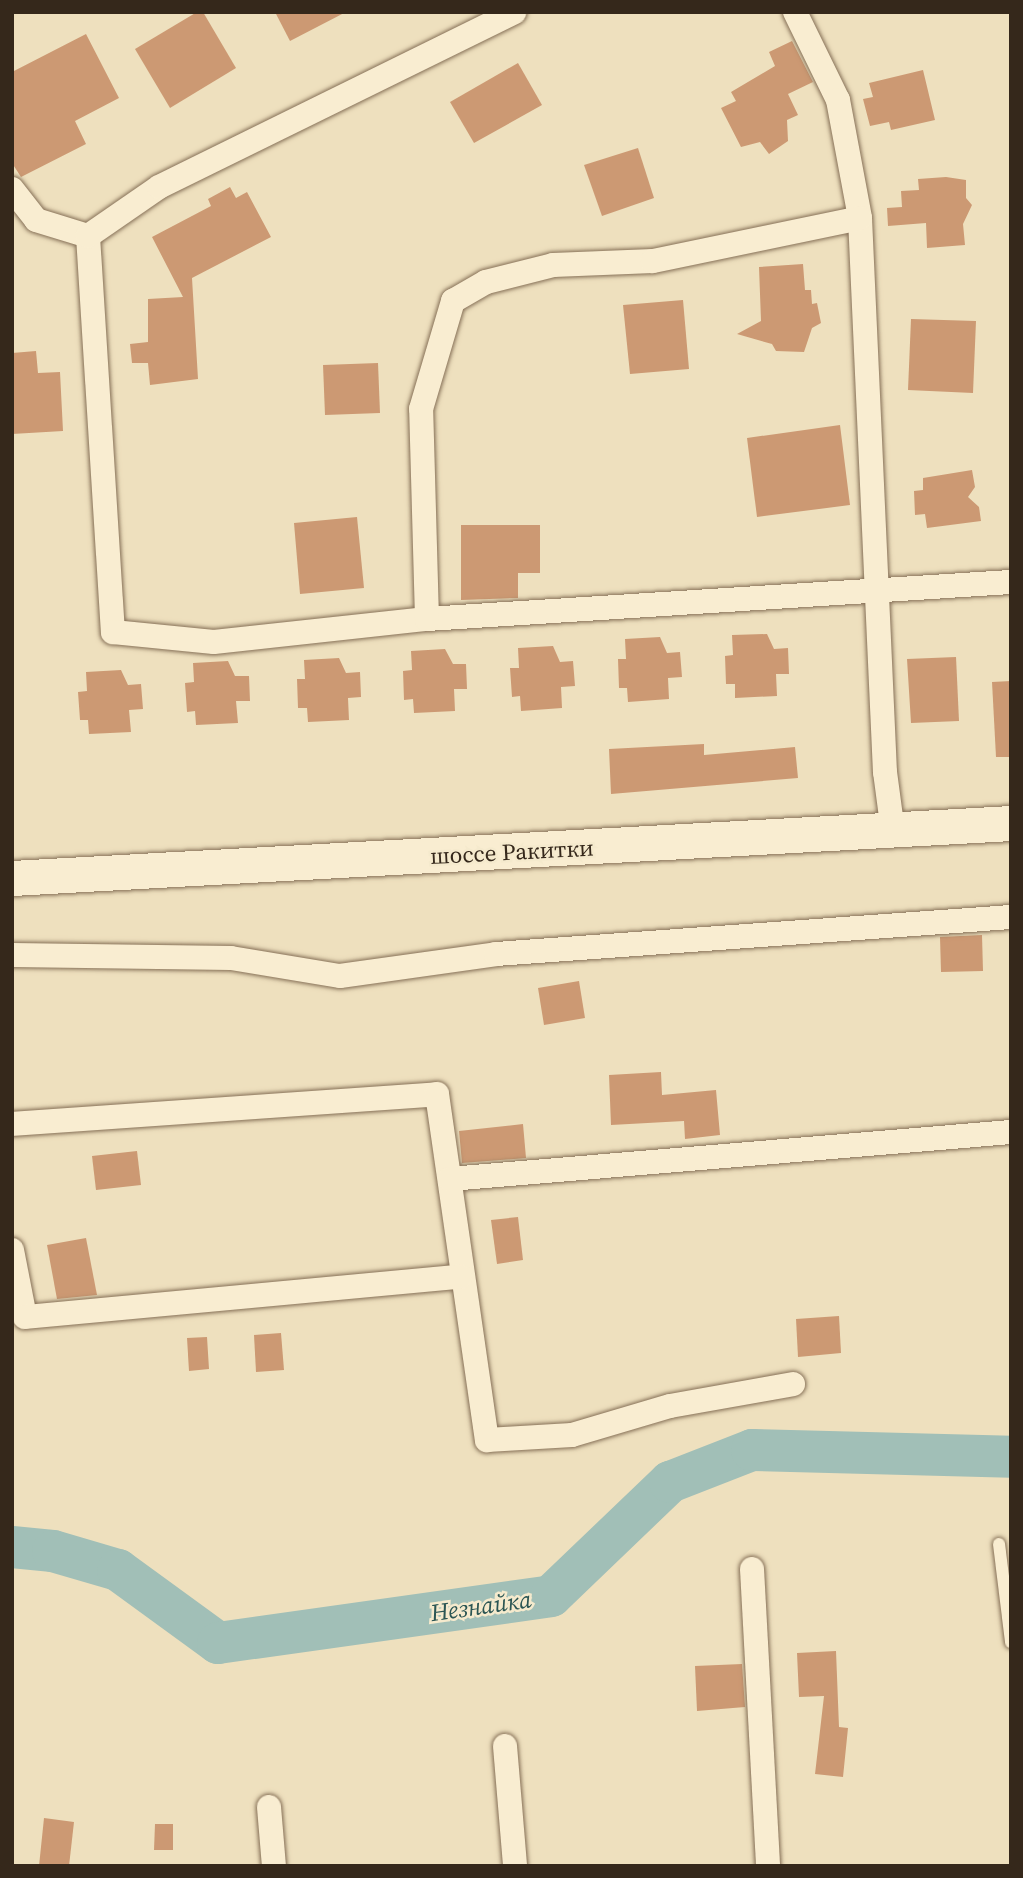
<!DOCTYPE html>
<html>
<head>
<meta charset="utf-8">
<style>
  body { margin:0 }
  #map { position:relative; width:1023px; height:1878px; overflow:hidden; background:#eee0be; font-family:"Source Serif 4",serif }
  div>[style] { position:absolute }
  .river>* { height:42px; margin:-21px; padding:0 21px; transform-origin:21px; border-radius:21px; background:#a1bfb7 }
  .building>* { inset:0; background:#cc9973 }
  .roads { filter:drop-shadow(0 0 2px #867057) drop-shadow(0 0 2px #867057) }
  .service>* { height:12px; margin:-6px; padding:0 6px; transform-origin:6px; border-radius:6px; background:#f9edd1 }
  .minor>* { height:24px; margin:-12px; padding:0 12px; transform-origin:12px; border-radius:12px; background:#f9edd1 }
  .secondary>* { height:35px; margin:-17.5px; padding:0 17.5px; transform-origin:17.5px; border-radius:17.5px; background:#f9edd1 }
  span { translate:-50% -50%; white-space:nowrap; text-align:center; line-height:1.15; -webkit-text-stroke:5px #f5eacd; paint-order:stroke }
  .street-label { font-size:23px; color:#35281b }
  .water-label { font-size:24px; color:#2a5553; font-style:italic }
  .frame { position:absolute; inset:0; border:14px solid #35281b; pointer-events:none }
</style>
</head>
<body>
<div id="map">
  <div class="river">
    <i style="left:12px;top:1547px;width:41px;rotate:5.6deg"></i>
    <i style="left:53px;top:1551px;width:68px;rotate:16.3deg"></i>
    <i style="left:118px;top:1570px;width:124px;rotate:36.1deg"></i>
    <i style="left:218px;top:1643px;width:336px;rotate:-8deg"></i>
    <i style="left:551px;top:1596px;width:165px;rotate:-43.8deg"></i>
    <i style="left:670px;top:1482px;width:88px;rotate:-21.3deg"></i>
    <i style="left:752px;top:1450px;width:259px;rotate:1.5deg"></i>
  </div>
  <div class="building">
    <i style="clip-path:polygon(197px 12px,203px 12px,236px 68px,170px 108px,135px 49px)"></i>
    <i style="clip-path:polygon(275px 12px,346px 12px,290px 41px)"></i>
    <i style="clip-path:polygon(86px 34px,119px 98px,75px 121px,86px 144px,21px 177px,12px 163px,12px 72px)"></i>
    <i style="clip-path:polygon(792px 41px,813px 82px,788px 94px,798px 115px,787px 120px,788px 141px,769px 154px,760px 142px,741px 147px,721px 108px,736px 101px,731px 92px,775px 66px,769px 52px)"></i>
    <i style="clip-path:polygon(518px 63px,542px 105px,474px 143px,450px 102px)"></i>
    <i style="clip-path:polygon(923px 70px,935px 120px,891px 130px,889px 122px,870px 126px,863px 99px,873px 97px,869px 83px)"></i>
    <i style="clip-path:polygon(638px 148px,654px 198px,602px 216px,584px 165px)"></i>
    <i style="clip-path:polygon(946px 177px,966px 180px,966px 198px,972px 205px,963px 224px,965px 245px,927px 248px,926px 223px,888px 226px,887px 208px,902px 207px,901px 191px,919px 190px,918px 179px)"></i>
    <i style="clip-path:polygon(230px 187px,236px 198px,247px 192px,271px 237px,192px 278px,198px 379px,150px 385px,148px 363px,132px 363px,130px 344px,148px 342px,148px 299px,183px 297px,152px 237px,211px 206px,208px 199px)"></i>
    <i style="clip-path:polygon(803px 264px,805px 290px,811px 290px,812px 304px,817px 303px,821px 323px,812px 328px,804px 352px,776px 351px,772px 344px,737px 334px,761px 321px,759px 267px)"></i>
    <i style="clip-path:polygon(683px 300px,689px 369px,630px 374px,623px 305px)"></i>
    <i style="clip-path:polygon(911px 319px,976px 321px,973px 393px,908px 390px)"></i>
    <i style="clip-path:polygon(36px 351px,38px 373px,60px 372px,63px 431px,12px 434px,12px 353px)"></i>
    <i style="clip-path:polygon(378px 363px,380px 413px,325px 415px,323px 365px)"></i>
    <i style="clip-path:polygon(840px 425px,850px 505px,757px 517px,747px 438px)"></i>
    <i style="clip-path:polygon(972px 470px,975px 487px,968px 497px,979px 507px,981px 521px,927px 528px,925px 514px,915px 515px,914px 491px,923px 490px,923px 478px)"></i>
    <i style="clip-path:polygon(357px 517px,364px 588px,300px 594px,294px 523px)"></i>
    <i style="clip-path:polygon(461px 525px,540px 525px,540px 573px,518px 573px,518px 598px,461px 600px)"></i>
    <i style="clip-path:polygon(767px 634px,774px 649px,788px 648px,789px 674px,776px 674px,777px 696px,735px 698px,735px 684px,726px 684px,725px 656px,733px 655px,732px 635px)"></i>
    <i style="clip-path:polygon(660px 637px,667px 653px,680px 652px,682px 677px,668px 678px,669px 699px,628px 702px,627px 688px,619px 688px,618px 659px,626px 659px,625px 639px)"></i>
    <i style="clip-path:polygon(553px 646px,560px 662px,573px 661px,575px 686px,561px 687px,562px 708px,521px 711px,520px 696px,512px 697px,510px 668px,519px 668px,518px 648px)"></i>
    <i style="clip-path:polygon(445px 649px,453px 664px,466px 664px,467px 689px,454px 689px,455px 711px,414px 713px,413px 699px,404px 700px,403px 671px,412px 670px,411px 651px)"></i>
    <i style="clip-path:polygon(956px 657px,959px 721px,911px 723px,907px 659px)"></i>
    <i style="clip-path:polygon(339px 658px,346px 673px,360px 672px,361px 697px,348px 698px,349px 720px,308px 722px,307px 708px,298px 708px,297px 679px,305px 679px,304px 660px)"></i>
    <i style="clip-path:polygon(228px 661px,235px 676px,249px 676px,250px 701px,236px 701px,238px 723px,196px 725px,195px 711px,187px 712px,185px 683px,194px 682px,193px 663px)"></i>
    <i style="clip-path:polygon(121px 670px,128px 685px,141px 684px,143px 709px,129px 710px,131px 732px,89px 734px,88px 720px,80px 720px,78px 692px,87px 691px,86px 672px)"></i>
    <i style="clip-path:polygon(1011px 681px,1011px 757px,996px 757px,992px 682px)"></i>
    <i style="clip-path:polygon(704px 744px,704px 755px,795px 747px,798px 778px,611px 794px,609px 749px)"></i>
    <i style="clip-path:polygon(982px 935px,983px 971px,941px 972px,940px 937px)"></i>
    <i style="clip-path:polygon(579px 981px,585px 1018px,544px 1025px,538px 988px)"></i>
    <i style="clip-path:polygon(661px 1072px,662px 1095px,716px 1090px,720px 1135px,685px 1139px,684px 1121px,611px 1125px,609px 1075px)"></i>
    <i style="clip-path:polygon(523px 1124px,526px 1158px,462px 1163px,459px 1131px)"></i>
    <i style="clip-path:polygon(137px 1151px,141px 1185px,96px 1190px,92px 1156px)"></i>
    <i style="clip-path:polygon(518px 1217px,523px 1260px,497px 1264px,491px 1220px)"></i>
    <i style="clip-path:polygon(86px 1238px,97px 1295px,57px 1299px,47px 1245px)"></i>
    <i style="clip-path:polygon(839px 1316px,841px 1353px,798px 1357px,796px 1319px)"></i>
    <i style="clip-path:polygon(281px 1333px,284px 1370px,256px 1372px,254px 1335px)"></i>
    <i style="clip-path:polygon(207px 1337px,209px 1369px,189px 1371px,187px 1338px)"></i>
    <i style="clip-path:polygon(836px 1651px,839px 1727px,848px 1728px,843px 1777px,815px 1774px,824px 1696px,799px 1697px,797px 1653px)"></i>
    <i style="clip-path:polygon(742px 1664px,745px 1707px,697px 1711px,695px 1666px)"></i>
    <i style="clip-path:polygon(44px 1818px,74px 1822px,69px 1866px,39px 1866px)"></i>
    <i style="clip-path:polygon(155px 1824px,173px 1824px,173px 1850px,154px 1850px)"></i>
  </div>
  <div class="roads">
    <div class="service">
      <i style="left:999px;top:1544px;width:99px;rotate:83deg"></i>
    </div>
    <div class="minor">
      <i style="left:795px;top:12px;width:98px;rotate:64deg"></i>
      <i style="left:838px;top:100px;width:120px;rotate:79.4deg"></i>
      <i style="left:860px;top:218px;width:555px;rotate:87.42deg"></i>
      <i style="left:885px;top:772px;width:61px;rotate:82.4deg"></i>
      <i style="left:12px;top:189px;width:39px;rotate:52deg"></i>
      <i style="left:36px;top:220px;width:54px;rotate:17.1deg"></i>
      <i style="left:88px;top:236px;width:397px;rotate:86.4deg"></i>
      <i style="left:113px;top:632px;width:101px;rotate:5.7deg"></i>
      <i style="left:214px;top:642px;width:214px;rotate:-6.2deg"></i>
      <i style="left:427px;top:619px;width:585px;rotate:-3.63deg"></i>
      <i style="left:88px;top:236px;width:86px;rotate:-34.6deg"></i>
      <i style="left:159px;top:187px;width:396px;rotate:-26.2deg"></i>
      <i style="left:427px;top:619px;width:210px;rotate:-91.6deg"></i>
      <i style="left:421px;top:409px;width:113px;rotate:-73.5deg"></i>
      <i style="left:453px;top:301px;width:38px;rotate:-30deg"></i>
      <i style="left:486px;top:282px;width:69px;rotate:-14.2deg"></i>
      <i style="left:553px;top:265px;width:100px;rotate:-2.3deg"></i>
      <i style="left:653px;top:261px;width:211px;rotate:-11.7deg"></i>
      <i style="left:12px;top:955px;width:219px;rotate:0.8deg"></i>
      <i style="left:231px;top:958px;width:110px;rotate:9.4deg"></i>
      <i style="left:340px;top:976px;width:158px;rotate:-8deg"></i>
      <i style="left:496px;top:954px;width:516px;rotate:-4.11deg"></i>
      <i style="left:12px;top:1124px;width:426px;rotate:-4deg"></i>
      <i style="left:437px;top:1094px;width:350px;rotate:81.8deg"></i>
      <i style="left:487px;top:1440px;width:85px;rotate:-3.4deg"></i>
      <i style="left:572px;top:1435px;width:102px;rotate:-16.5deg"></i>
      <i style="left:670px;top:1406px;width:125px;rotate:-10.1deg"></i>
      <i style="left:450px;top:1179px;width:563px;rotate:-4.79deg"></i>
      <i style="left:12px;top:1250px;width:68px;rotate:79deg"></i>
      <i style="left:25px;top:1317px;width:437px;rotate:-5.3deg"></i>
      <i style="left:752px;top:1569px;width:297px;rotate:86.9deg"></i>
      <i style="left:505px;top:1746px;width:120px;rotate:85.2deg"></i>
      <i style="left:269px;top:1807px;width:59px;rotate:85.2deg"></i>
    </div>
    <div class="secondary">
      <i style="left:12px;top:878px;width:1001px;rotate:-3.15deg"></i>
    </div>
  </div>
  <div class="street-label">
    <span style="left:512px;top:852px;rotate:-3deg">шоссе Ракитки</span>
  </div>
  <div class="water-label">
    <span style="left:481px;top:1606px;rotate:-8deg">Незнайка</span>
  </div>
  <div class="frame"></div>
</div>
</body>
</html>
